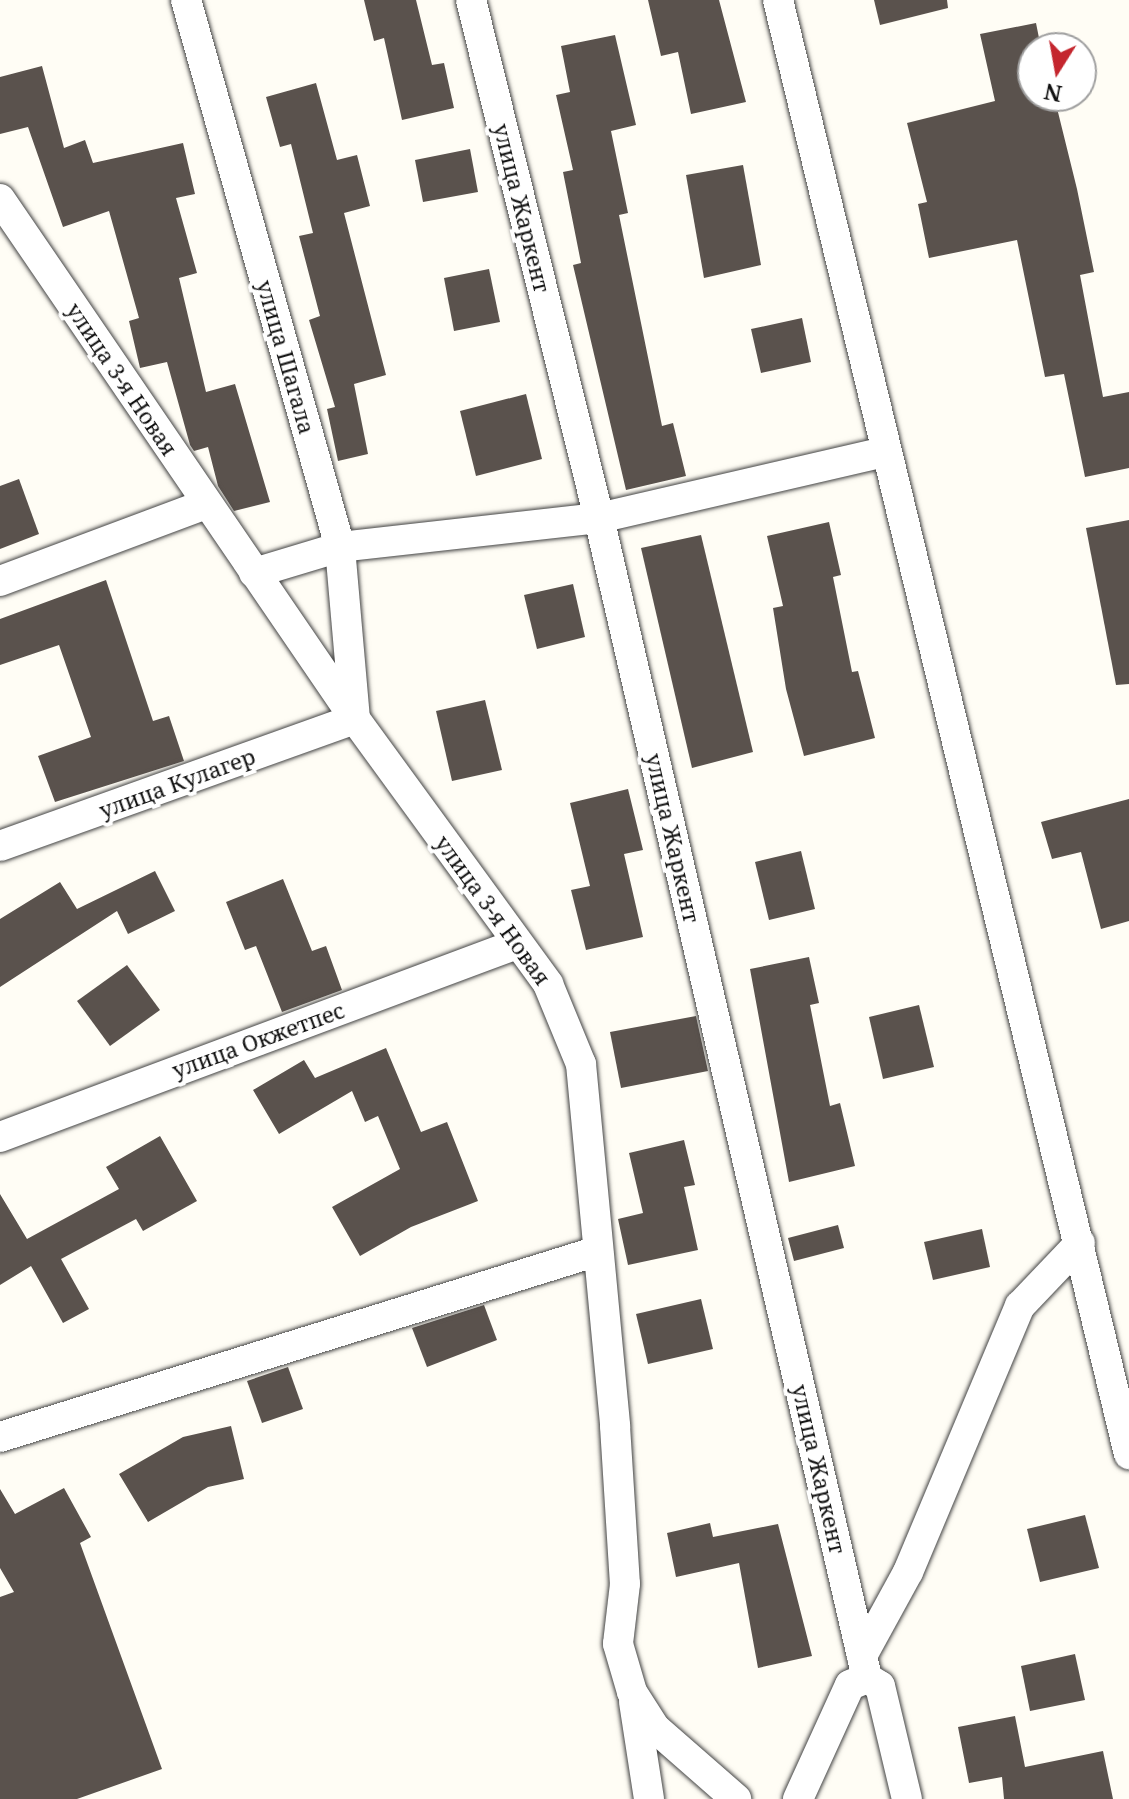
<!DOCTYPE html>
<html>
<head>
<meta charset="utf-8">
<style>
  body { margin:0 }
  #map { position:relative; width:1129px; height:1799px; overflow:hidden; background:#fffdf5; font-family:"Noto Serif",serif }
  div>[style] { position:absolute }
  .building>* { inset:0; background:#5a524d }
  .roads { filter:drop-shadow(0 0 2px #444) drop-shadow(0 0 2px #444) }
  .minor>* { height:30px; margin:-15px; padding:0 15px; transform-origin:15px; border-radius:15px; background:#fff }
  span { translate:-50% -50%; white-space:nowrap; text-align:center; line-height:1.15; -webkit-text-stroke:8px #fff; paint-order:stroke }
  .street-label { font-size:22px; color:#111 }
  .north { position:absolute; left:1017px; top:32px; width:80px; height:80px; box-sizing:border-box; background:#fff; border:2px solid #a0a0a0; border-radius:50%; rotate:191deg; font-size:22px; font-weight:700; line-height:32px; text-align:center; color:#111 }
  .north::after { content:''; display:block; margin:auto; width:28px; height:36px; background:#c4262e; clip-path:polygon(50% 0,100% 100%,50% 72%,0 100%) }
</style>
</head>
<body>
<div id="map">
  <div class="building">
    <i style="clip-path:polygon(364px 0,416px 0,432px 65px,444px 63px,454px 108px,402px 120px,384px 38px,374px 41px)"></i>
    <i style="clip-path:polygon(648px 0,719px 0,746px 102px,691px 114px,678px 52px,661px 56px)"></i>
    <i style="clip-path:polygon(874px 0,947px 0,948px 8px,880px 25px)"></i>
    <i style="clip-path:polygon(1036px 23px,1041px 48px,1033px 48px,1033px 104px,1055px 100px,1077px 189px,1094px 272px,1080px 275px,1103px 397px,1129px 392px,1129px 468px,1085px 477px,1064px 374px,1045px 377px,1017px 240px,929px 258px,918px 204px,927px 202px,907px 123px,995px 101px,980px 34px)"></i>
    <i style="clip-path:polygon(615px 35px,636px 125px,611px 131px,628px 213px,619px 215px,662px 426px,673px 423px,686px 476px,626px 490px,573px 265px,581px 263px,563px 172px,573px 170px,556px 95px,570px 92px,561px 46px)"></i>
    <i style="clip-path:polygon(42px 66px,64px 148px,85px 140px,93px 163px,183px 143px,195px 194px,176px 198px,197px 273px,179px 278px,206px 392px,235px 384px,270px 502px,234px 511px,218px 486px,208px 447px,194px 451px,190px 445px,167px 362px,140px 368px,129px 321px,139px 318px,109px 211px,63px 227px,28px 127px,0 134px,0 77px)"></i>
    <i style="clip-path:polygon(316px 83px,337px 160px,357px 155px,370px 206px,344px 213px,386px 375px,354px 384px,368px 454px,338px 461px,327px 409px,335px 407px,309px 320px,320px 316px,299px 236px,313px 233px,291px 144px,280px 147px,266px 97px)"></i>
    <i style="clip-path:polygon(470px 149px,478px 192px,423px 202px,415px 160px)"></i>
    <i style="clip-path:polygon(743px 165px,761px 265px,704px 278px,686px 175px)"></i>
    <i style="clip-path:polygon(489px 269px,500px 322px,454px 331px,444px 278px)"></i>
    <i style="clip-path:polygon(802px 318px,811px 362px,761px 373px,751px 329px)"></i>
    <i style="clip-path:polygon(526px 394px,542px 459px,476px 476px,460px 411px)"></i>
    <i style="clip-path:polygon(19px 479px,39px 534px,0 549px,0 486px)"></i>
    <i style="clip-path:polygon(1129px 520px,1129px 684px,1116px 685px,1086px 528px)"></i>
    <i style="clip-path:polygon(829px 522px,841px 575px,833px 577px,852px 672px,858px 671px,875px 738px,804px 756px,786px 689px,773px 608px,783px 606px,767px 536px)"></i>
    <i style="clip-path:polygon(701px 535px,753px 752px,692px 768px,641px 548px)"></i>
    <i style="clip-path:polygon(106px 580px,153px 721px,169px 716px,184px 761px,55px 802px,38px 756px,91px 737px,59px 645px,0 665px,0 619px)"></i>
    <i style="clip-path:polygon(573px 584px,585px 637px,537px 649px,524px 595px)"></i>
    <i style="clip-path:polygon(485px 700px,502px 770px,452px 781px,436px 711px)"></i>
    <i style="clip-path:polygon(628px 789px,643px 850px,624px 854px,643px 937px,586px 950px,571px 890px,590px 886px,570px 803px)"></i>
    <i style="clip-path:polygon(1129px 799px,1129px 921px,1101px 929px,1081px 852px,1052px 859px,1041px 822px)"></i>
    <i style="clip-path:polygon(801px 851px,815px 909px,769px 920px,755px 862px)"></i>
    <i style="clip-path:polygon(155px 871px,175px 911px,128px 934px,117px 911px,0 987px,0 919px,60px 882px,77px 909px)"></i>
    <i style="clip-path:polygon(283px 879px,312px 951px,326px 946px,342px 990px,282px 1012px,256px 946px,245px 950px,226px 902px)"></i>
    <i style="clip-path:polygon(809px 957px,819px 1003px,810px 1005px,830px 1106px,840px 1103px,855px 1166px,789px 1182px,750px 969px)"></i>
    <i style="clip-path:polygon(127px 965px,160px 1010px,110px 1046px,77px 1001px)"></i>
    <i style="clip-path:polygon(919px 1005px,934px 1067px,883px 1079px,869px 1017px)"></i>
    <i style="clip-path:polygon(696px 1016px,708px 1071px,621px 1088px,610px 1032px)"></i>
    <i style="clip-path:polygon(386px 1048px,421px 1132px,447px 1122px,478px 1201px,411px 1227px,360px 1256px,332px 1207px,400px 1169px,378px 1116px,365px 1122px,352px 1091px,279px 1134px,253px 1090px,304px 1060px,315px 1078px)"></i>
    <i style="clip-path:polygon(160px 1136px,197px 1201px,143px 1231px,136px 1219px,61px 1259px,89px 1309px,63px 1323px,31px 1266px,0 1285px,0 1194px,27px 1239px,119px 1189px,106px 1167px)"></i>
    <i style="clip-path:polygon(684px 1140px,695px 1185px,684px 1187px,698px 1250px,628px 1265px,618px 1219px,643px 1213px,629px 1153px)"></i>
    <i style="clip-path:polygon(838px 1225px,844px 1248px,794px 1261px,788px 1238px)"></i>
    <i style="clip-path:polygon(982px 1229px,990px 1267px,933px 1280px,924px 1242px)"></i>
    <i style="clip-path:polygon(701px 1299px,713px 1349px,648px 1364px,636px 1314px)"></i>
    <i style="clip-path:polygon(484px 1305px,497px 1340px,427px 1367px,412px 1328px)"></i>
    <i style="clip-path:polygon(288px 1367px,303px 1409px,262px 1423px,247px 1381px)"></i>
    <i style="clip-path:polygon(231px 1426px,244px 1479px,208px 1487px,148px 1522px,119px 1474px,183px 1437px)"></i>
    <i style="clip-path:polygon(64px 1488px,91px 1537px,80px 1543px,162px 1769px,77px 1799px,0 1799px,0 1597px,14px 1592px,0 1568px,0 1489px,15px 1514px)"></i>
    <i style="clip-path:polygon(1085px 1515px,1099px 1568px,1040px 1582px,1027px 1529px)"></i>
    <i style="clip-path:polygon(710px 1523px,713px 1537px,778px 1524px,812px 1656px,758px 1668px,739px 1563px,676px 1577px,667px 1533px)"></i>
    <i style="clip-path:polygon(1075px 1654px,1085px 1700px,1030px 1711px,1021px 1666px)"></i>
    <i style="clip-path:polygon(1015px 1716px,1025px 1767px,1103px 1751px,1113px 1799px,1004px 1799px,1002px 1777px,969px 1783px,958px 1727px)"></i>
  </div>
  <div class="roads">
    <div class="minor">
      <i style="left:471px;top:0;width:534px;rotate:76.12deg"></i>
      <i style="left:599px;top:518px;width:1191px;rotate:76.99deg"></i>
      <i style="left:778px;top:0;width:1496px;rotate:76.43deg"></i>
      <i style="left:0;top:199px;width:630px;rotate:55.68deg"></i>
      <i style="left:355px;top:719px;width:328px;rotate:53.9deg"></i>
      <i style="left:548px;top:984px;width:87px;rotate:67.6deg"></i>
      <i style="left:581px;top:1064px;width:364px;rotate:84.6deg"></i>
      <i style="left:615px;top:1426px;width:158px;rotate:86.4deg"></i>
      <i style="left:625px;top:1584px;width:60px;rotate:96.7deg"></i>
      <i style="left:618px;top:1644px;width:50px;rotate:73.7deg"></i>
      <i style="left:632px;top:1692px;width:43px;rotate:57.4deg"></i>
      <i style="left:655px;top:1728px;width:108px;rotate:41.2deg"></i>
      <i style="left:254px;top:573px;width:90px;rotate:-16.8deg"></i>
      <i style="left:340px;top:547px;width:261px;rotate:-6.4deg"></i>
      <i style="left:599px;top:518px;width:294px;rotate:-13deg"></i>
      <i style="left:0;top:581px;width:220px;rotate:-20.5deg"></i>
      <i style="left:0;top:846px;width:377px;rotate:-19.7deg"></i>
      <i style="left:355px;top:719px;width:173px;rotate:-95deg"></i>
      <i style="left:340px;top:547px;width:568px;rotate:-105.72deg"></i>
      <i style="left:0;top:1137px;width:552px;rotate:-20.47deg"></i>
      <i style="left:0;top:1437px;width:626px;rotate:-17.28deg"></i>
      <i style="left:862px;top:1656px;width:96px;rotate:-61.3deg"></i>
      <i style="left:908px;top:1572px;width:289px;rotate:-67.2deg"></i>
      <i style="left:1020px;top:1306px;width:87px;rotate:-46.4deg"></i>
      <i style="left:634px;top:1702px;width:98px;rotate:81.2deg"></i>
      <i style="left:798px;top:1799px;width:125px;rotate:-65.5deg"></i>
      <i style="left:850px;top:1685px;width:18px;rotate:-22deg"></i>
      <i style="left:867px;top:1678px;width:15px;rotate:32deg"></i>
      <i style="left:880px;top:1686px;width:116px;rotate:76.6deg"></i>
    </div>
  </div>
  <div class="street-label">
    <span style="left:522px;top:208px;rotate:76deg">улица Жаркент</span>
    <span style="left:286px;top:357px;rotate:74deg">улица Шагала</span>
    <span style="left:122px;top:379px;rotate:56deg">улица 3-я Новая</span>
    <span style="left:177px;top:783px;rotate:-20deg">улица Кулагер</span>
    <span style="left:673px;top:838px;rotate:77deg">улица Жаркент</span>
    <span style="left:493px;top:910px;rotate:54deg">улица 3-я Новая</span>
    <span style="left:258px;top:1040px;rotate:-20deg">улица Окжетпес</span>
    <span style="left:819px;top:1469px;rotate:77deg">улица Жаркент</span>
  </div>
  <div class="north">N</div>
</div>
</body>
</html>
